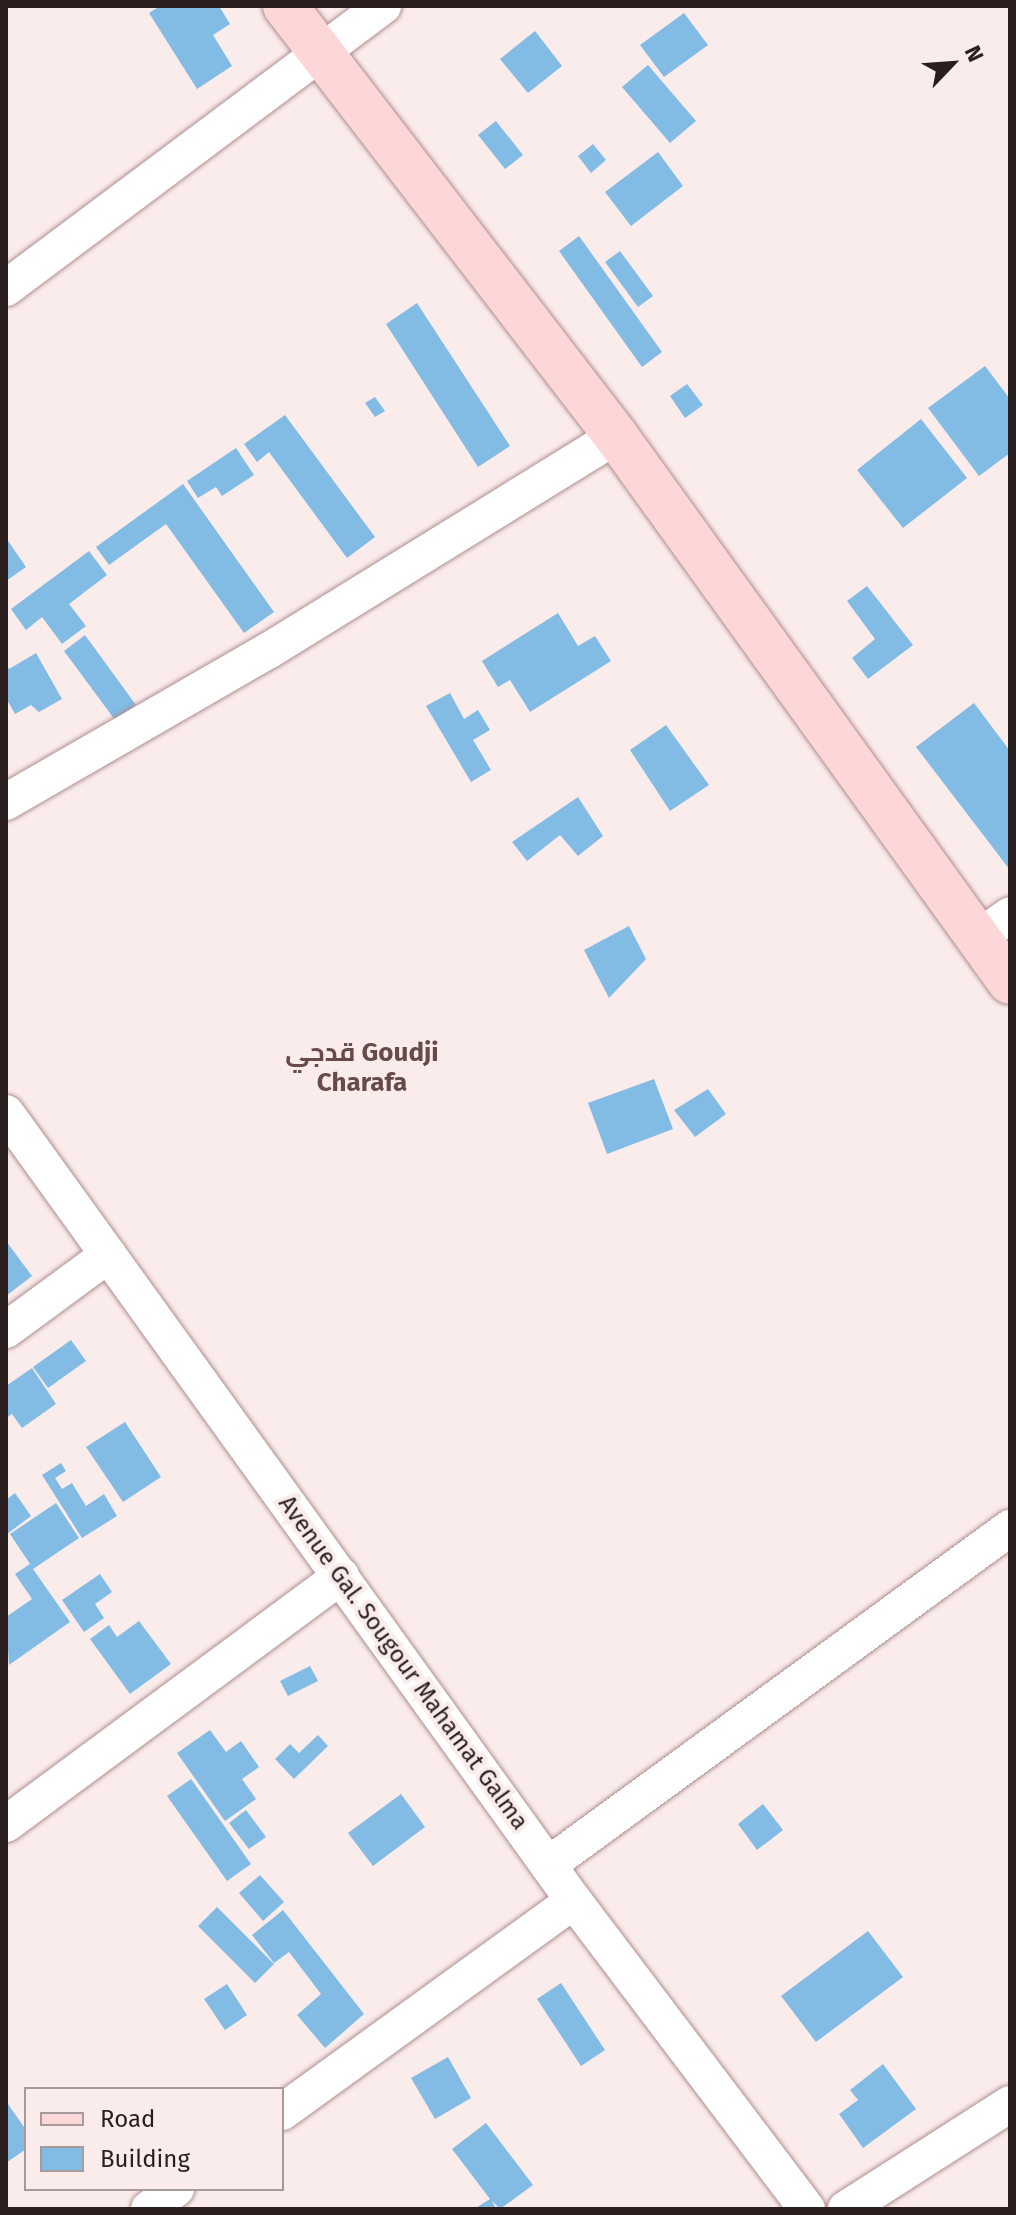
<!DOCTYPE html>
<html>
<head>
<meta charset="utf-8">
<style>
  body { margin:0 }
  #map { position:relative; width:1016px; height:2215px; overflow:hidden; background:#fbecec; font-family:"Fira Sans",Cairo,sans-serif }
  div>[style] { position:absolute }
  .building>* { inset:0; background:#82bbe3 }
  .roads { filter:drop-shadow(0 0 2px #af8e8e) drop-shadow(0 0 2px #af8e8e) }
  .street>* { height:36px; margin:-18px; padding:0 18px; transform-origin:18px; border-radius:18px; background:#fff }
  .secondary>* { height:44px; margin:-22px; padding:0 22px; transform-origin:22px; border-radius:22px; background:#fdd7d8 }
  span { translate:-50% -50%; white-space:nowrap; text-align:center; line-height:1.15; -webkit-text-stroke:8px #fbecec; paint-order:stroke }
  .street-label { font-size:24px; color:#2b1e1e }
  .neighbourhood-label { font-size:26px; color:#674a4a; font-weight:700 }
  .frame { position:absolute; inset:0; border:8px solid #2b1e1e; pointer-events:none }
  .legend { position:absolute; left:24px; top:2087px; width:260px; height:104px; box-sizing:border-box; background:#fbecec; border:2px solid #a89a9a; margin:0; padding:10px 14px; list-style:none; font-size:24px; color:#2b1e1e }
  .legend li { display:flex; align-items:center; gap:16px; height:40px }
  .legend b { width:40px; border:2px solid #a89a9a }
  .north { position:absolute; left:912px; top:24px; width:80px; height:80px; -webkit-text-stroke:6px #fbecec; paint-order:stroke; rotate:65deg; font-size:22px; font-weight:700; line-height:32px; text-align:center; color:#2b1e1e }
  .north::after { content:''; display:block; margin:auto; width:28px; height:36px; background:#2b1e1e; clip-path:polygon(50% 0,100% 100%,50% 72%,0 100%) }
</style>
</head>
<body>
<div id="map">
  <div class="building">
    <i style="clip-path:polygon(160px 6px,219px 6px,230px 24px,213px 35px,232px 66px,197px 89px,149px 13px)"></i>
    <i style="clip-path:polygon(684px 13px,708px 45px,664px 77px,640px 45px)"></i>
    <i style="clip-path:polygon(535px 31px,562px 66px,528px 93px,500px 59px)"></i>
    <i style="clip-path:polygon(648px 65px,696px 121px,670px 143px,622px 87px)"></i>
    <i style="clip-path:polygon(496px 121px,523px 155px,505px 169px,478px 135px)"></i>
    <i style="clip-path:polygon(593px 144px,606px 160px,591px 173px,578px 156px)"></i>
    <i style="clip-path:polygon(658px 152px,683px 186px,631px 226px,605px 192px)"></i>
    <i style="clip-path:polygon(579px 236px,662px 352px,642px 367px,559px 251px)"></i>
    <i style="clip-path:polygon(620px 251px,653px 296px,638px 307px,605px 262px)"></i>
    <i style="clip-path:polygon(417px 303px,510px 446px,478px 467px,386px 324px)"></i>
    <i style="clip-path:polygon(985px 366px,1010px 399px,1010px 453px,979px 476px,928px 408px)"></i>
    <i style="clip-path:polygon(687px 384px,703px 405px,685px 418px,670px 396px)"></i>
    <i style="clip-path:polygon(375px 397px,385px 411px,375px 417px,365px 403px)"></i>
    <i style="clip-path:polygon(285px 415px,375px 537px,347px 558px,269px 452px,257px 462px,244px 444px)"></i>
    <i style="clip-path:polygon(921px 419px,967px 478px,903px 528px,857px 470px)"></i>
    <i style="clip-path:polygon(236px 448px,254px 475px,222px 496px,216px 487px,198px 498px,187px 481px)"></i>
    <i style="clip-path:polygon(183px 484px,274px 612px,244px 633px,166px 524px,109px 565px,96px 547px)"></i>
    <i style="clip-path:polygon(6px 538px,26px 567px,6px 581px)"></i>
    <i style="clip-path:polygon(89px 551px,107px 575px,69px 604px,86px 626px,62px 644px,42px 617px,26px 630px,11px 609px)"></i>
    <i style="clip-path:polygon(867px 586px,913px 645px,868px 679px,852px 658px,875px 639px,847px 601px)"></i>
    <i style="clip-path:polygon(558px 613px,578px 646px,595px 636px,611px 661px,530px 712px,510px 680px,498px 687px,482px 661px)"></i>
    <i style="clip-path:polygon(85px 635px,136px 705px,115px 720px,64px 651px)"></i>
    <i style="clip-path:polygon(36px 653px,62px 699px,39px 712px,31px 705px,15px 714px,6px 698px,6px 664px,9px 669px)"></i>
    <i style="clip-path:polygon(450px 693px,464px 719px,478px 710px,490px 730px,473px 740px,491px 770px,471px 782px,426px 706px)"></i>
    <i style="clip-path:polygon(974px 703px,1010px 751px,1010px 870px,916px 747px)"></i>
    <i style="clip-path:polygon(666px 725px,709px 785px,670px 811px,630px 750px)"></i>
    <i style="clip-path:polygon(578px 797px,603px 836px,578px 856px,560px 835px,527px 861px,512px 842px)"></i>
    <i style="clip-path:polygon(629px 926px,646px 959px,609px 998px,584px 950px)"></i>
    <i style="clip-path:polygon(654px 1079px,673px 1129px,607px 1154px,588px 1103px)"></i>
    <i style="clip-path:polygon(708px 1089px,726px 1114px,695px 1137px,674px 1110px)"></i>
    <i style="clip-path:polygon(6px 1241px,32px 1276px,6px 1296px)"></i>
    <i style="clip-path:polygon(71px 1340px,86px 1361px,48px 1388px,33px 1367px)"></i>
    <i style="clip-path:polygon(32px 1368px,56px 1404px,22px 1428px,12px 1414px,6px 1418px,6px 1386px)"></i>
    <i style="clip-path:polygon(125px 1422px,161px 1477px,123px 1502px,86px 1447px)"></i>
    <i style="clip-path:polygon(61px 1463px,66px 1471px,55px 1478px,62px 1489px,72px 1483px,86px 1506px,104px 1494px,117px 1516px,82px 1538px,42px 1475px)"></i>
    <i style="clip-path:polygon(15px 1493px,31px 1516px,7px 1534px,6px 1500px)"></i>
    <i style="clip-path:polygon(56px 1503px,79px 1538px,33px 1569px,70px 1622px,9px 1665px,6px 1617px,32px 1599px,15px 1574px,30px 1564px,10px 1534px)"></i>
    <i style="clip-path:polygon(100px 1574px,112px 1592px,95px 1604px,104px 1618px,84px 1632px,62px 1600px)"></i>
    <i style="clip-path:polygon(139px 1621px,171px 1664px,130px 1694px,90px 1639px,109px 1625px,117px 1637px)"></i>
    <i style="clip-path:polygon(310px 1666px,318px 1681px,288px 1696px,280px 1681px)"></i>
    <i style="clip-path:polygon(210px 1730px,226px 1752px,241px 1741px,259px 1767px,242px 1779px,256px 1799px,225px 1821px,177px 1753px)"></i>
    <i style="clip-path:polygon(318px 1735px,328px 1746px,294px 1779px,275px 1759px,290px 1744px,299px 1753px)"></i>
    <i style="clip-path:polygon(191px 1779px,251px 1864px,227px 1881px,167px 1796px)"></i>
    <i style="clip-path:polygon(401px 1794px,425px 1827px,373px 1866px,348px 1833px)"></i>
    <i style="clip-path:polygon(763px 1804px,783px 1830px,757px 1850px,738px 1824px)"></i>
    <i style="clip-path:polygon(246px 1810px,266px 1837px,249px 1849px,229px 1823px)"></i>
    <i style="clip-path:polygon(260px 1875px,284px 1902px,263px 1921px,239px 1893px)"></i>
    <i style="clip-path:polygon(217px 1907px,274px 1964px,255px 1983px,198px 1926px)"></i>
    <i style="clip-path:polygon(283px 1910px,364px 2014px,325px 2048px,297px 2015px,321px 1994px,289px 1952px,274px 1963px,252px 1935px)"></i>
    <i style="clip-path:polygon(868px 1931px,903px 1977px,816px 2042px,781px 1996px)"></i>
    <i style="clip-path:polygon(561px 1983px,605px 2050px,581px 2066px,537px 1999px)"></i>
    <i style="clip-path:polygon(227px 1984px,247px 2015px,225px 2030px,204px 1999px)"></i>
    <i style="clip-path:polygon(448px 2057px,471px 2098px,435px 2119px,411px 2078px)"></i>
    <i style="clip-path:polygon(883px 2064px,916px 2109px,863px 2148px,839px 2114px,858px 2100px,850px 2090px)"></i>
    <i style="clip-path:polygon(6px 2101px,26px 2130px,26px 2149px,6px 2163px)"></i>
    <i style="clip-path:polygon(486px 2123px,533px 2185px,500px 2209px,492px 2201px,496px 2209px,474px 2209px,490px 2199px,452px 2149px)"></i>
  </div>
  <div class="roads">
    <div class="street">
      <i style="left:6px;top:288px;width:471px;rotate:-36.8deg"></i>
      <i style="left:6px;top:802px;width:302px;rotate:-30deg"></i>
      <i style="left:268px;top:651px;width:409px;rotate:-31.7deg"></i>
      <i style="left:979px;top:937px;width:38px;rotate:-35deg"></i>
      <i style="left:6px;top:1113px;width:971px;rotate:54.22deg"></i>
      <i style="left:574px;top:1901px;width:386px;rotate:52.9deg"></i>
      <i style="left:6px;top:1330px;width:127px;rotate:-36.3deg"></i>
      <i style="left:6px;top:1824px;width:417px;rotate:-36.5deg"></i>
      <i style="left:548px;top:1865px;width:572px;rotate:-36.11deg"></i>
      <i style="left:282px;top:2112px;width:360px;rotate:-35.9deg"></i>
      <i style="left:149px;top:2209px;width:34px;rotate:-37deg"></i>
      <i style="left:846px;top:2209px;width:195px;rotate:-32.6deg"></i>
    </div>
    <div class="secondary">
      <i style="left:285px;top:6px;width:543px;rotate:52.41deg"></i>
      <i style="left:616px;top:436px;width:673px;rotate:54.19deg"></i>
    </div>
  </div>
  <div class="street-label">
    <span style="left:403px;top:1663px;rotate:54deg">Avenue Gal. Sougour Mahamat Galma</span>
  </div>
  <div class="neighbourhood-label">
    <span style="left:362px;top:1068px">قدجي Goudji<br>Charafa</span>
  </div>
  <div class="frame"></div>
  <ul class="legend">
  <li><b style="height:10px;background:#fdd7d8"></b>Road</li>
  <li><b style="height:22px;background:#82bbe3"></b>Building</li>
  </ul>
  <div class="north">N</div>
</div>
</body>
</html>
